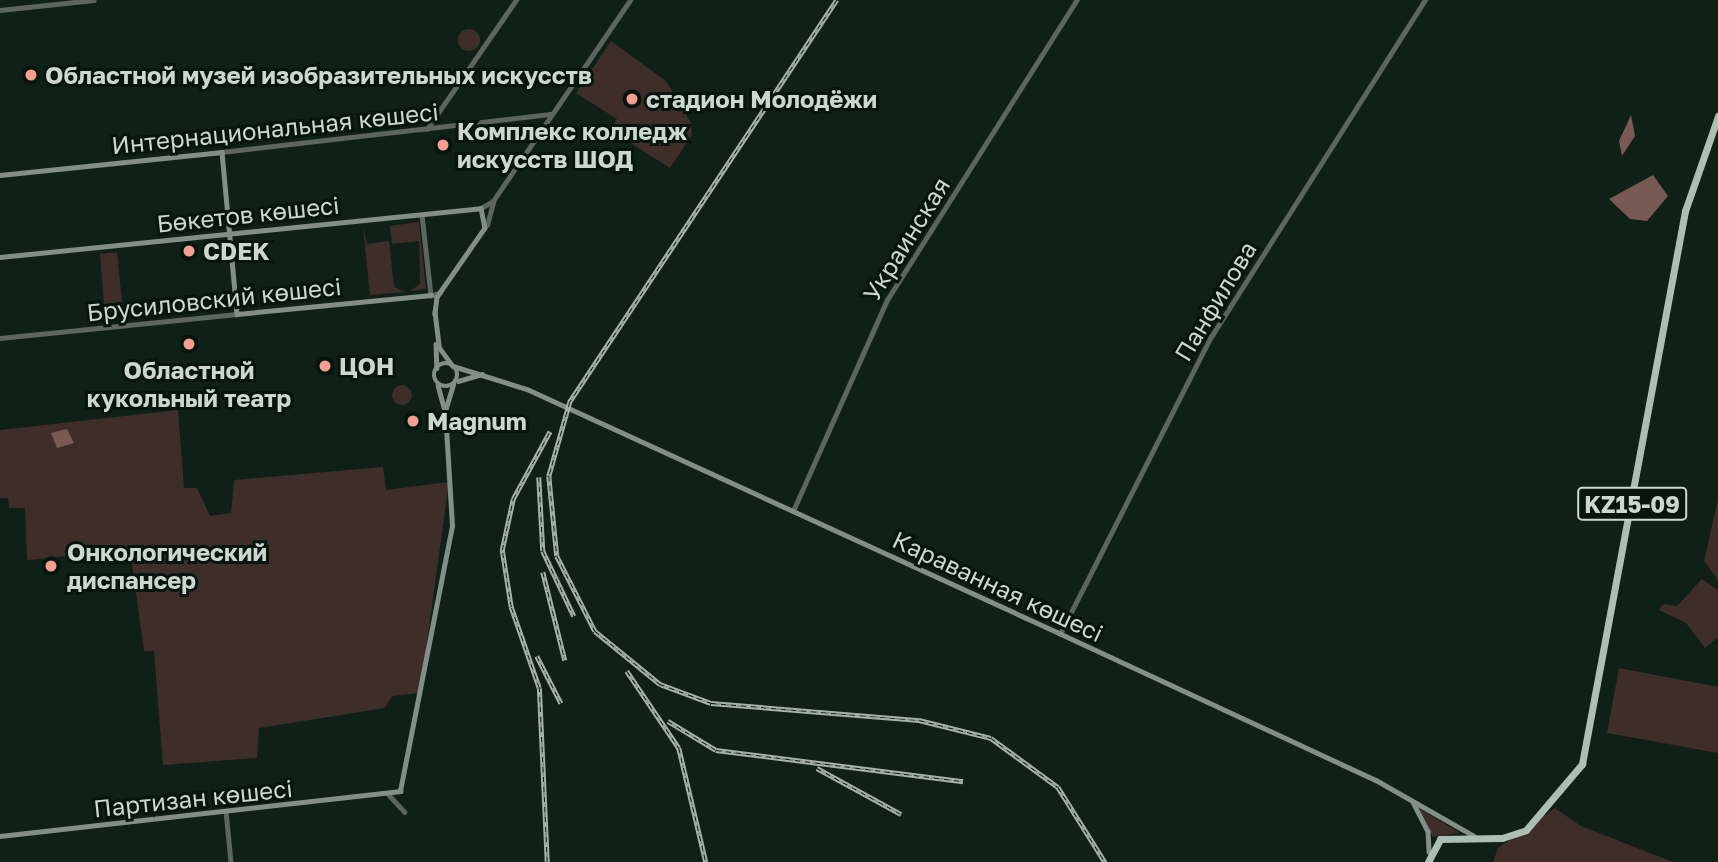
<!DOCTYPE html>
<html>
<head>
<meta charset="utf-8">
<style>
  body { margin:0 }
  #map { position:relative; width:1718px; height:862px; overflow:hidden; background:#0f2017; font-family:"Golos Text",sans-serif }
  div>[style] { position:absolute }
  .green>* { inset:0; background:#3f2d2a }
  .round { border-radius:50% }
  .water>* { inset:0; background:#795953 }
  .tertiary>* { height:4.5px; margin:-2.25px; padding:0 2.25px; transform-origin:2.25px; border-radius:2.25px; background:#5c6560 }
  .secondary>* { height:4.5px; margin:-2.25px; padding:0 2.25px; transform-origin:2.25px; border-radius:2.25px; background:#828f87 }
  .secondary>.ring { margin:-2.25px; padding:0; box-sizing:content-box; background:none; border:4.5px solid #828f87; border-radius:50% }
  .trunk>* { height:7px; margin:-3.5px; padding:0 3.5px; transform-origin:3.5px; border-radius:3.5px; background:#acbfb4 }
  .rail>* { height:4.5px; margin-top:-2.25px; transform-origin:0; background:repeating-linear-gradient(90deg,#06160e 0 5px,#a5b1ab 0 10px); box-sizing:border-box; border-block:2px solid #a5b1ab }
  .dots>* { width:19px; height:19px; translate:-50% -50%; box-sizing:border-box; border:4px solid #06160e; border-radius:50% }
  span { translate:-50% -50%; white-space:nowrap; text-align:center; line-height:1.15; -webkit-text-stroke:6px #06160e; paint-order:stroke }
  .shield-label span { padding:2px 5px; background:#06160e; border:2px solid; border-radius:5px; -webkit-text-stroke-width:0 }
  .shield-label { font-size:23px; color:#ccd7d1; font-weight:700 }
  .poi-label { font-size:24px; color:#ccd7d1; font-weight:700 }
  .left { translate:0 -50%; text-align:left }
  .street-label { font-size:24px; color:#ccd7d1 }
</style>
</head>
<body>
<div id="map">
  <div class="green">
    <i class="round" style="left:458px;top:29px;width:22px;height:22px"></i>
    <i style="clip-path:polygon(611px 41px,666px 81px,691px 123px,692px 135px,670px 168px,610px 130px,617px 119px,576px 93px)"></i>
    <i style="clip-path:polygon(419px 222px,426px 289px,410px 291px,420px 284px,419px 241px,392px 244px,390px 226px)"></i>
    <i style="clip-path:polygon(363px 227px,367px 244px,389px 241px,394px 287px,406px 292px,370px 295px)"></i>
    <i style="clip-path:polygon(117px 252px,122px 302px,104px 304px,100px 254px)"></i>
    <i class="round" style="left:392px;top:385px;width:20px;height:20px"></i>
    <i style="clip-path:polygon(178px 410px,184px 488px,197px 488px,210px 516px,231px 513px,234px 480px,383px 467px,386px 490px,449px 482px,420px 693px,392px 696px,385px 708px,259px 728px,257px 758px,163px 765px,154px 651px,144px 651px,130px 550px,27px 560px,25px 508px,9px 508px,8px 498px,0 498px,0 430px)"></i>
    <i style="clip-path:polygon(1718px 499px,1718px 580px,1704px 561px)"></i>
    <i style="clip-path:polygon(1702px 579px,1718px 590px,1718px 637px,1705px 648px,1686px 623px,1659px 610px,1663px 604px,1677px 606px)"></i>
    <i style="clip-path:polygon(1619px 668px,1718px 687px,1718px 753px,1607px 733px)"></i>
    <i style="clip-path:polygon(1555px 808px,1581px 826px,1673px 862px,1493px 862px,1498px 848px)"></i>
    <i style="clip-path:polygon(1420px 809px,1460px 833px,1433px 837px)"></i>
  </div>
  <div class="water">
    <i style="clip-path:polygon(1631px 115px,1635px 136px,1622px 156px,1619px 141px)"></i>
    <i style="clip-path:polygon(1653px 175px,1668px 196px,1647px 221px,1630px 219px,1609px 199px)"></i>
    <i style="clip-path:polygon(67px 429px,74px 443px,57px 448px,51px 433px)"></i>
  </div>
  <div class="tertiary">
    <i style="left:0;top:10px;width:94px;rotate:-6.1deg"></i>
    <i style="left:427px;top:129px;width:157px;rotate:-55.4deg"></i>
    <i style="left:222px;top:152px;width:332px;rotate:-6.6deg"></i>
    <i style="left:481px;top:208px;width:14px;rotate:-30deg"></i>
    <i style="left:493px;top:201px;width:243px;rotate:-55.7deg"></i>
    <i style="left:422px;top:215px;width:81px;rotate:83.6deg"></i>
    <i style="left:431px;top:295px;width:9px;rotate:-13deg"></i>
    <i style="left:487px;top:225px;width:24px;rotate:-75deg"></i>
    <i style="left:0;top:338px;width:238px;rotate:-5.8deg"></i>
    <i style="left:793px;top:511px;width:231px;rotate:-66deg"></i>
    <i style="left:887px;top:300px;width:355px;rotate:-57.7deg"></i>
    <i style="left:1060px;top:634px;width:333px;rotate:-63.1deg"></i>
    <i style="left:1211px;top:337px;width:399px;rotate:-57.6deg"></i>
    <i style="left:389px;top:795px;width:23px;rotate:47deg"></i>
    <i style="left:226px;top:811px;width:51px;rotate:84.4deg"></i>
  </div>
  <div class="secondary">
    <i style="left:0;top:175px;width:223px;rotate:-5.9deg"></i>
    <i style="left:222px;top:152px;width:163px;rotate:84.7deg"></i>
    <i style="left:237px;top:314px;width:195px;rotate:-5.6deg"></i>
    <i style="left:0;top:257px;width:483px;rotate:-5.8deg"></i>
    <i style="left:481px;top:208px;width:20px;rotate:79deg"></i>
    <i style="left:485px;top:228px;width:84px;rotate:124.8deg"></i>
    <i style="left:437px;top:297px;width:17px;rotate:97deg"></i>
    <i style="left:435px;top:312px;width:35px;rotate:83deg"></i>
    <i style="left:439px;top:347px;width:22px;rotate:54deg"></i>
    <i style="left:436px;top:344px;width:24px;rotate:88deg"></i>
    <i class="ring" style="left:434px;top:363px;width:19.5px;height:19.5px"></i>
    <i style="left:453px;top:366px;width:77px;rotate:17.3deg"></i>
    <i style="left:527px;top:389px;width:585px;rotate:24.64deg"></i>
    <i style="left:1059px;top:633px;width:349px;rotate:24.9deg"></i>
    <i style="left:1376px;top:780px;width:113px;rotate:29.7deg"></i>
    <i style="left:458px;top:381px;width:25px;rotate:-16deg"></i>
    <i style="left:438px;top:385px;width:23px;rotate:75deg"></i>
    <i style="left:1413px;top:802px;width:33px;rotate:63deg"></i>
    <i style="left:1428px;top:831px;width:21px;rotate:87deg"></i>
    <i style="left:0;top:836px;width:403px;rotate:-6.4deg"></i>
    <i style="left:400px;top:791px;width:270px;rotate:-78.9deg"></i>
    <i style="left:452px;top:526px;width:115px;rotate:-93.5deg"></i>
    <i style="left:445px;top:411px;width:28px;rotate:-73deg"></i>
  </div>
  <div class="trunk">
    <i style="left:1428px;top:862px;width:26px;rotate:-62deg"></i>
    <i style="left:1440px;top:839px;width:62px;rotate:-0.9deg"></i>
    <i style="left:1502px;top:838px;width:25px;rotate:-18deg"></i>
    <i style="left:1526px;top:830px;width:87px;rotate:-49.7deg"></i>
    <i style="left:1582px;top:764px;width:563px;rotate:-79.45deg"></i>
    <i style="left:1685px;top:211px;width:101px;rotate:-70.8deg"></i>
  </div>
  <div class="rail">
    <i style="left:837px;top:0;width:483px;rotate:123.6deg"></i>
    <i style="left:570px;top:402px;width:77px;rotate:105.8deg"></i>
    <i style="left:549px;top:476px;width:80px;rotate:84.3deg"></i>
    <i style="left:557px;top:556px;width:84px;rotate:63.1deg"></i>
    <i style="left:595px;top:631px;width:84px;rotate:39.2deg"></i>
    <i style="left:660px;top:684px;width:54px;rotate:20.4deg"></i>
    <i style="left:711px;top:703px;width:209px;rotate:4.7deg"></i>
    <i style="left:919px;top:720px;width:74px;rotate:14deg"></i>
    <i style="left:991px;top:738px;width:83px;rotate:36.2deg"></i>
    <i style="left:1058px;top:787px;width:89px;rotate:57.9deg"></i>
    <i style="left:539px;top:477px;width:74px;rotate:86.9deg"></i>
    <i style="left:543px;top:551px;width:72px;rotate:64.5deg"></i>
    <i style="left:543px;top:572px;width:91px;rotate:76deg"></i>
    <i style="left:537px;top:656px;width:53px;rotate:62.9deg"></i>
    <i style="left:627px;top:671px;width:93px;rotate:56deg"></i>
    <i style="left:679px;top:748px;width:117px;rotate:76.7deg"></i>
    <i style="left:668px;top:721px;width:56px;rotate:31.1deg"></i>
    <i style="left:716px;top:750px;width:249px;rotate:7.2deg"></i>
    <i style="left:817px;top:768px;width:96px;rotate:28.7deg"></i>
    <i style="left:547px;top:862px;width:174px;rotate:-92.6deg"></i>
    <i style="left:539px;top:688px;width:86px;rotate:-109.1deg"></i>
    <i style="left:511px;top:607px;width:58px;rotate:-99deg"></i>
    <i style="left:502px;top:550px;width:52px;rotate:-77.8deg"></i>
    <i style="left:513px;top:499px;width:77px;rotate:-61.4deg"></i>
  </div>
  <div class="dots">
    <i style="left:31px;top:75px;background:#f59d8e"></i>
    <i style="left:632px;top:99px;background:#f59d8e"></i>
    <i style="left:443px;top:145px;background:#f59d8e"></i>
    <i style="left:189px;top:251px;background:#f59d8e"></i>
    <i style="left:189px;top:344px;background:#f59d8e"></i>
    <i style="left:325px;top:366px;background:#f59d8e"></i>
    <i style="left:413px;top:421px;background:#f59d8e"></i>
    <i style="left:51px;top:566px;background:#f59d8e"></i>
  </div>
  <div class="shield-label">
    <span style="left:1632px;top:504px">KZ15-09</span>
  </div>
  <div class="poi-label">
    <span class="left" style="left:45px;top:75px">Областной музей изобразительных искусств</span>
    <span class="left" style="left:646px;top:99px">стадион Молодёжи</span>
    <span class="left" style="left:457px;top:145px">Комплекс колледж<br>искусств ШОД</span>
    <span class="left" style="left:203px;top:251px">CDEK</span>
    <span class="left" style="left:339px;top:366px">ЦОН</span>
    <span style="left:189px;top:384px">Областной<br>кукольный театр</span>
    <span class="left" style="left:427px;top:421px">Magnum</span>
    <span class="left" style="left:67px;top:566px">Онкологический<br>диспансер</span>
  </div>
  <div class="street-label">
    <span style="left:275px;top:128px;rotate:-6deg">Интернациональная көшесі</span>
    <span style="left:248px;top:214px;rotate:-6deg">Бөкетов көшесі</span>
    <span style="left:906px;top:239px;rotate:-58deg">Украинская</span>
    <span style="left:214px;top:299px;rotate:-6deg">Брусиловский көшесі</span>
    <span style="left:1215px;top:301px;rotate:-59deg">Панфилова</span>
    <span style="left:998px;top:586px;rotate:25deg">Караванная көшесі</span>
    <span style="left:193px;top:798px;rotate:-6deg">Партизан көшесі</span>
  </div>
</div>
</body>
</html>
